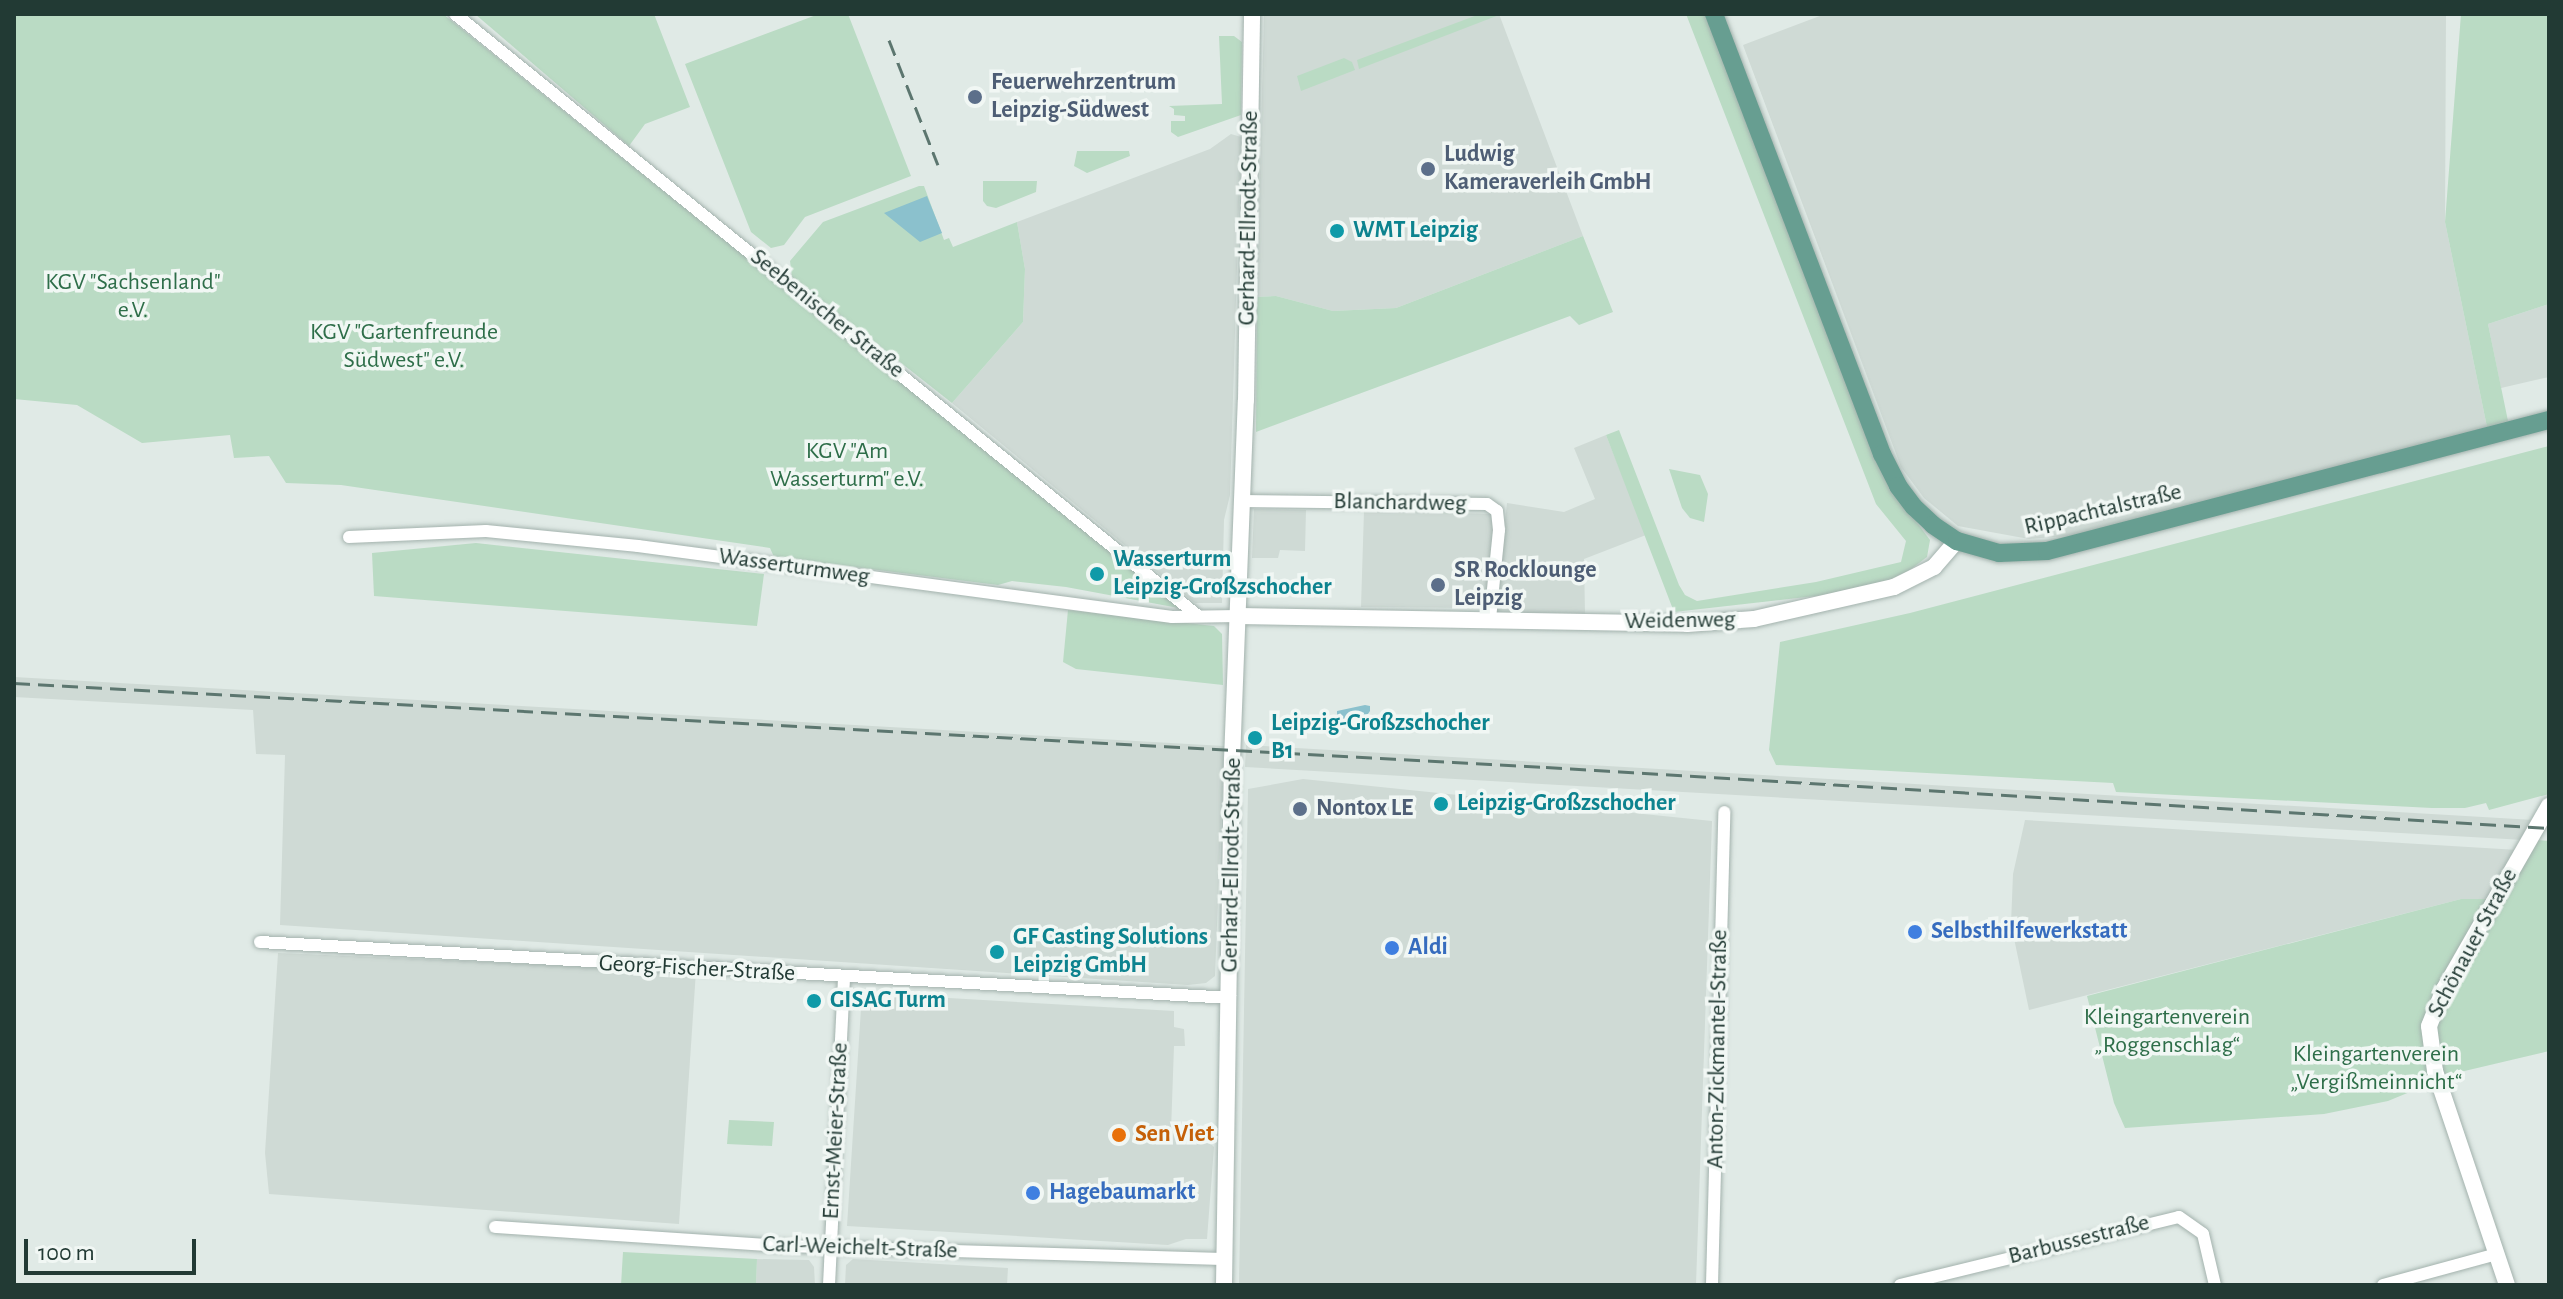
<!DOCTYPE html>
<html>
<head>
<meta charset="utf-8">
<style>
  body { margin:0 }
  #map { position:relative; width:2563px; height:1299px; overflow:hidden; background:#e0eae6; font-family:"Alegreya Sans",sans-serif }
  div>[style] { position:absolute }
  .built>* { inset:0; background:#cfdad5 }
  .green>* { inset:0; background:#badbc4 }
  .water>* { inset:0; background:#8bc1cd }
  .roads { filter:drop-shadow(0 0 2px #a3b2ad) drop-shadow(0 0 2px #a3b2ad) }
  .street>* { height:12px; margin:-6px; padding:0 6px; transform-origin:6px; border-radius:6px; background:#fff }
  .secondary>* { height:16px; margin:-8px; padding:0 8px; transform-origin:8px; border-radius:8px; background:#fff }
  .primary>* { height:18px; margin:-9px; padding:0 9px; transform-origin:9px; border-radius:9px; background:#679e91 }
  .rail>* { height:3px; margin-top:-1.5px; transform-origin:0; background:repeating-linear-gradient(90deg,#5c766f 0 16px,transparent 0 24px) }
  .dots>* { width:22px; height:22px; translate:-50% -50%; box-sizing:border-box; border:4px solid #f1f7f4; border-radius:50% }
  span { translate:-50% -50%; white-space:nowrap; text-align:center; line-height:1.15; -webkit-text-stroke:7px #f1f7f4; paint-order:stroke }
  .service-label { font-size:24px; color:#4e5e75; font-weight:700 }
  .left { translate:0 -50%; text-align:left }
  .street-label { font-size:24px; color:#223a34 }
  .culture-label { font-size:24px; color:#0d838f; font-weight:700 }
  .park-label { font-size:24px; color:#2e6e49 }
  .shop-label { font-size:24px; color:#366cbe; font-weight:700 }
  .food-label { font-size:24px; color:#c56008; font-weight:700 }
  .frame { position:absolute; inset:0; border:16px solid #223a34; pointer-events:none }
  .scale { position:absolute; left:24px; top:1239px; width:172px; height:36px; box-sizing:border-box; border:4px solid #223a34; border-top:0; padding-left:10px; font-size:24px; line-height:28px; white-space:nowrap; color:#223a34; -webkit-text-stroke:6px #f1f7f4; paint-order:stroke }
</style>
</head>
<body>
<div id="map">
  <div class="built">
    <i style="clip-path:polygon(1264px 14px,1499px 14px,1583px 236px,1396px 308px,1333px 311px,1276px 296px,1257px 297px)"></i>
    <i style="clip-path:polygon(1825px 14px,2446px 14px,2445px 222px,2487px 427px,2080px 535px,2029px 539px,1958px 526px,1924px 498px,1901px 467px,1743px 45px)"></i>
    <i style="clip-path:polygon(1231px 134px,1241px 137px,1230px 495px,1224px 520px,1222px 603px,1195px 603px,952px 403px,1023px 322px,1025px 269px,1017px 222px,1210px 149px)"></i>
    <i style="clip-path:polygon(2549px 304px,2549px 377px,2501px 388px,2488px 324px)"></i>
    <i style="clip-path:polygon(1606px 435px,1646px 535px,1584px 559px,1585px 614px,1495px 613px,1507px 503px,1564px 512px,1595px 499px,1574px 448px)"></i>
    <i style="clip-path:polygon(1254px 509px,1306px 510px,1305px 551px,1280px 550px,1278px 558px,1252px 558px)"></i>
    <i style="clip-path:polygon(1364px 510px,1491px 514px,1494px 522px,1485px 608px,1361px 607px)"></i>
    <i style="clip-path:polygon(14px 677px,1224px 746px,1215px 976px,1206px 983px,1188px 985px,280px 925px,285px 755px,256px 754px,253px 710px,14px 697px)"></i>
    <i style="clip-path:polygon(1246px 745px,2534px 820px,2524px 840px,1245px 767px)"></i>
    <i style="clip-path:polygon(1303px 779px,1712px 821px,1696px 1285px,1239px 1285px,1248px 789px)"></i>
    <i style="clip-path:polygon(2025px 820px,2518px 850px,2490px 899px,2461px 899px,2029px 1010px,2011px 924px,2013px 874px)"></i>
    <i style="clip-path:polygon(278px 953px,696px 971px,679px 1224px,269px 1194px,265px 1153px)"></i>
    <i style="clip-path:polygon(862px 993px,1174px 1011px,1174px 1027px,1184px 1029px,1185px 1046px,1174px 1046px,1171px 1131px,1199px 1132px,1214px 1147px,1207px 1239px,1186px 1239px,1168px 1245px,847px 1226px)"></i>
    <i style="clip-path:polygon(757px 1259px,809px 1260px,814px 1267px,815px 1285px,756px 1285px)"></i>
    <i style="clip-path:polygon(853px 1259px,1008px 1268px,1007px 1285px,845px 1285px,846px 1265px)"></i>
  </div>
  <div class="green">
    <i style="clip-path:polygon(14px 14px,443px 14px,1184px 609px,1066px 587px,1012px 581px,998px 585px,774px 557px,770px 548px,341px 485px,286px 483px,269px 456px,234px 458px,230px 435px,142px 443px,77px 405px,14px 399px)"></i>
    <i style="clip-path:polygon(475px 14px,654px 14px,690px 107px,645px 124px,629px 146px)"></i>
    <i style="clip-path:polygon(819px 14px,848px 14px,911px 176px,805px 217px,784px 245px,771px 248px,751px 232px,685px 64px)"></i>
    <i style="clip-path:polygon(1480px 14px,1499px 15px,1359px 69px,1357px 60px)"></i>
    <i style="clip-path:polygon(1686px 14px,1707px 14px,1891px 488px,1930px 540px,1927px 557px,1907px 572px,1882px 583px,1894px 587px,1674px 612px,1606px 435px,1619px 430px,1679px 585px,1685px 595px,1697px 601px,1816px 582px,1901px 562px,1906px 541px,1876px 504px)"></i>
    <i style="clip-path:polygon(2461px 14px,2549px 14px,2549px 304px,2488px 324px,2508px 421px,2487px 427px,2445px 222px)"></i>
    <i style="clip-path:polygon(1219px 36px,1234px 36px,1242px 42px,1241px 115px,1178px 137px,1171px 132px,1171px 121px,1185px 121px,1185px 116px,1174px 115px,1174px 109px,1169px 106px,1222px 104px)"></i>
    <i style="clip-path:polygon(1344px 58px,1352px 62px,1355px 70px,1301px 91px,1297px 76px)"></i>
    <i style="clip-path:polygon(1077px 151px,1129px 151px,1130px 156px,1087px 173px,1074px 166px)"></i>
    <i style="clip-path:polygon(983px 181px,1037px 181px,1036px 192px,996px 208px,987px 206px,983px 201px)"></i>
    <i style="clip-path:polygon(919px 186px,924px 186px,944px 240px,949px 238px,953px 247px,1017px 222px,1025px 269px,1023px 322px,952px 403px,792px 277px,790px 261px,823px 222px)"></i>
    <i style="clip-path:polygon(1583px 236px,1613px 312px,1579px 325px,1570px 316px,1256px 432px,1257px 297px,1276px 296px,1333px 311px,1396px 308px)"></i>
    <i style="clip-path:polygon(2549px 446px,2549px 794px,2489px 810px,2486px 803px,2465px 808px,2432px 808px,2116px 792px,2113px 783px,1776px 765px,1769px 750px,1780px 642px,1910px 613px)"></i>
    <i style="clip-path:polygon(1669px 469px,1700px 475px,1708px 494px,1704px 522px,1690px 518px,1682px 508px)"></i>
    <i style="clip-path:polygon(476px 543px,764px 574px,757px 626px,374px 596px,372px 553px)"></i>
    <i style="clip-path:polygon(1068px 610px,1214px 626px,1222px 634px,1223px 685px,1076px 669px,1063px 662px)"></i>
    <i style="clip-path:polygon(2537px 840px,2549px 841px,2549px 1051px,2456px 1073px,2388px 1101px,2324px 1114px,2125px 1128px,2114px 1103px,2087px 996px,2461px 899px,2490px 899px)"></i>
    <i style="clip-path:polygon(729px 1120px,774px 1122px,772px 1146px,727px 1144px)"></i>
    <i style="clip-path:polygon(623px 1252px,757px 1259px,756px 1285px,621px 1285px)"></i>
  </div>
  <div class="water">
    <i style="clip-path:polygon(927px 196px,942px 233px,920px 242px,884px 213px)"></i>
    <i style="clip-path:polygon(1365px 705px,1370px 706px,1370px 711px,1363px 721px,1337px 722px,1337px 711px)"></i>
  </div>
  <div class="roads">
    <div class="street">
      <i style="left:455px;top:14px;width:955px;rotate:39.01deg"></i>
      <i style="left:1241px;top:501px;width:246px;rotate:0.7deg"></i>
      <i style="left:1487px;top:504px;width:12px;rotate:35deg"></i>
      <i style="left:1497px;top:511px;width:19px;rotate:84deg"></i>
      <i style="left:1499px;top:530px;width:88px;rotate:95.8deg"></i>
      <i style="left:349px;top:537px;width:137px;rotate:-2.5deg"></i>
      <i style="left:486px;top:531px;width:153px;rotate:5.6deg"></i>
      <i style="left:638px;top:546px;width:539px;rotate:7.57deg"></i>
      <i style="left:1172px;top:617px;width:67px;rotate:-0.9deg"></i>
      <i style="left:260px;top:942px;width:972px;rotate:3.3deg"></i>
      <i style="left:495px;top:1227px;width:289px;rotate:3.8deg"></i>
      <i style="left:783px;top:1246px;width:442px;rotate:1.7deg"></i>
      <i style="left:829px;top:1285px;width:308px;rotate:-87.2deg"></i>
      <i style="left:1712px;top:1285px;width:473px;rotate:-88.5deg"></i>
      <i style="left:1900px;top:1285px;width:287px;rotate:-13.7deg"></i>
      <i style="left:2179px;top:1217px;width:29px;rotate:35deg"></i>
      <i style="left:2203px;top:1234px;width:52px;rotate:76.8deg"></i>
      <i style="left:2383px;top:1285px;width:118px;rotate:-15.2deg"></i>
    </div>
    <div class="secondary">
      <i style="left:1239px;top:616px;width:448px;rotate:1deg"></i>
      <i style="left:1687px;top:624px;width:67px;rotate:-4.3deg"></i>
      <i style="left:1754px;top:619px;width:144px;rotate:-12.9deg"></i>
      <i style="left:1894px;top:587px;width:45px;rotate:-26.6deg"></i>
      <i style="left:1934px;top:567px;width:35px;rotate:-49deg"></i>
      <i style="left:1224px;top:1285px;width:525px;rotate:-89.13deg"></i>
      <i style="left:1232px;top:760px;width:360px;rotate:-87.8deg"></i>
      <i style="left:1246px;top:400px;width:386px;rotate:-89.1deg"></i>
      <i style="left:2507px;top:1285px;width:226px;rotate:-108.6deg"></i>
      <i style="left:2435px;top:1071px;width:45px;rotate:-97.6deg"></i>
      <i style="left:2429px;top:1026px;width:40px;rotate:-68deg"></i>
      <i style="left:2444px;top:989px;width:211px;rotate:-60.2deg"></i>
    </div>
    <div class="primary">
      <i style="left:1714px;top:14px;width:471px;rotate:69.1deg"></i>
      <i style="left:1882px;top:454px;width:36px;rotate:63deg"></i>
      <i style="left:1898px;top:486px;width:26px;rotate:53deg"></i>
      <i style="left:1914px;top:507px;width:26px;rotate:43deg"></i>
      <i style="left:1933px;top:525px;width:29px;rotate:34deg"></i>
      <i style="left:1957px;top:541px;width:44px;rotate:15.9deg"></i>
      <i style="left:1999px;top:553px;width:48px;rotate:-2.4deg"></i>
      <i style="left:2047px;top:551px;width:519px;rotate:-14.63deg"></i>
    </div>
  </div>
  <div class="rail">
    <i style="left:889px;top:40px;width:134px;rotate:68.6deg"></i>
    <i style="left:14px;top:683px;width:1534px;rotate:3.14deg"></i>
    <i style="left:1546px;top:767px;width:1005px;rotate:3.48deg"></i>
  </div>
  <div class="dots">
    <i style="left:975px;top:97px;background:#5c6f8a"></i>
    <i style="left:1428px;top:169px;background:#5c6f8a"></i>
    <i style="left:1337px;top:231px;background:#0f9aa8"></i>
    <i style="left:1097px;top:574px;background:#0f9aa8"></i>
    <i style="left:1438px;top:585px;background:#5c6f8a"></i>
    <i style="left:1255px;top:738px;background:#0f9aa8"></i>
    <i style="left:1441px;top:804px;background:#0f9aa8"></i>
    <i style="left:1300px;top:809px;background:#5c6f8a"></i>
    <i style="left:1915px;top:932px;background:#3f7fe0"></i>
    <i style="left:1392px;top:948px;background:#3f7fe0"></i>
    <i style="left:997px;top:952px;background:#0f9aa8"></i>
    <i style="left:814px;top:1001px;background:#0f9aa8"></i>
    <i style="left:1119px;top:1135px;background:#e8710a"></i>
    <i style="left:1033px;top:1193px;background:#3f7fe0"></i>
  </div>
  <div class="service-label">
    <span class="left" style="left:991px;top:97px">Feuerwehrzentrum<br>Leipzig-Südwest</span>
    <span class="left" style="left:1444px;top:169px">Ludwig<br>Kameraverleih GmbH</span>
    <span class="left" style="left:1454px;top:585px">SR Rocklounge<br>Leipzig</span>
    <span class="left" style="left:1316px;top:809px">Nontox LE</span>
  </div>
  <div class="street-label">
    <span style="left:1249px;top:218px;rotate:-89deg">Gerhard-Ellrodt-Straße</span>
    <span style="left:827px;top:314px;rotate:39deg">Seebenischer Straße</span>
    <span style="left:1400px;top:503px;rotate:1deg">Blanchardweg</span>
    <span style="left:2103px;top:510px;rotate:-13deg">Rippachtalstraße</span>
    <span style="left:794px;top:567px;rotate:8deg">Wasserturmweg</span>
    <span style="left:1680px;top:621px;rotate:-1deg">Weidenweg</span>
    <span style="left:1232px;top:865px;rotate:-89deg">Gerhard-Ellrodt-Straße</span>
    <span style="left:2473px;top:943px;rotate:-62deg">Schönauer Straße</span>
    <span style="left:697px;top:969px;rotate:3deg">Georg-Fischer-Straße</span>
    <span style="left:1718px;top:1049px;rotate:-89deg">Anton-Zickmantel-Straße</span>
    <span style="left:836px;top:1131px;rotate:-87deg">Ernst-Meier-Straße</span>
    <span style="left:2079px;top:1240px;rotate:-14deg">Barbussestraße</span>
    <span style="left:860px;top:1248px;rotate:2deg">Carl-Weichelt-Straße</span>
  </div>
  <div class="culture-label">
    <span class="left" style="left:1353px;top:231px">WMT Leipzig</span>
    <span class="left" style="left:1113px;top:574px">Wasserturm<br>Leipzig-Großzschocher</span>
    <span class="left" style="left:1271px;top:738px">Leipzig-Großzschocher<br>B1</span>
    <span class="left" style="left:1457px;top:804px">Leipzig-Großzschocher</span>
    <span class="left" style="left:1013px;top:952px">GF Casting Solutions<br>Leipzig GmbH</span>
    <span class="left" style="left:830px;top:1001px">GISAG Turm</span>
  </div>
  <div class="park-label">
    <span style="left:133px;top:297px">KGV "Sachsenland"<br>e.V.</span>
    <span style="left:404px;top:347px">KGV "Gartenfreunde<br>Südwest" e.V.</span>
    <span style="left:847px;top:466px">KGV "Am<br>Wasserturm" e.V.</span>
    <span style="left:2167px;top:1032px">Kleingartenverein<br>„Roggenschlag“</span>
    <span style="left:2376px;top:1069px">Kleingartenverein<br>„Vergißmeinnicht“</span>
  </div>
  <div class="shop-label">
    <span class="left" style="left:1931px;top:932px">Selbsthilfewerkstatt</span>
    <span class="left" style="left:1408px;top:948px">Aldi</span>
    <span class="left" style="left:1049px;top:1193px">Hagebaumarkt</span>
  </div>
  <div class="food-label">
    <span class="left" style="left:1135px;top:1135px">Sen Viet</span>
  </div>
  <div class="frame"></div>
  <div class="scale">100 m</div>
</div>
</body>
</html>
